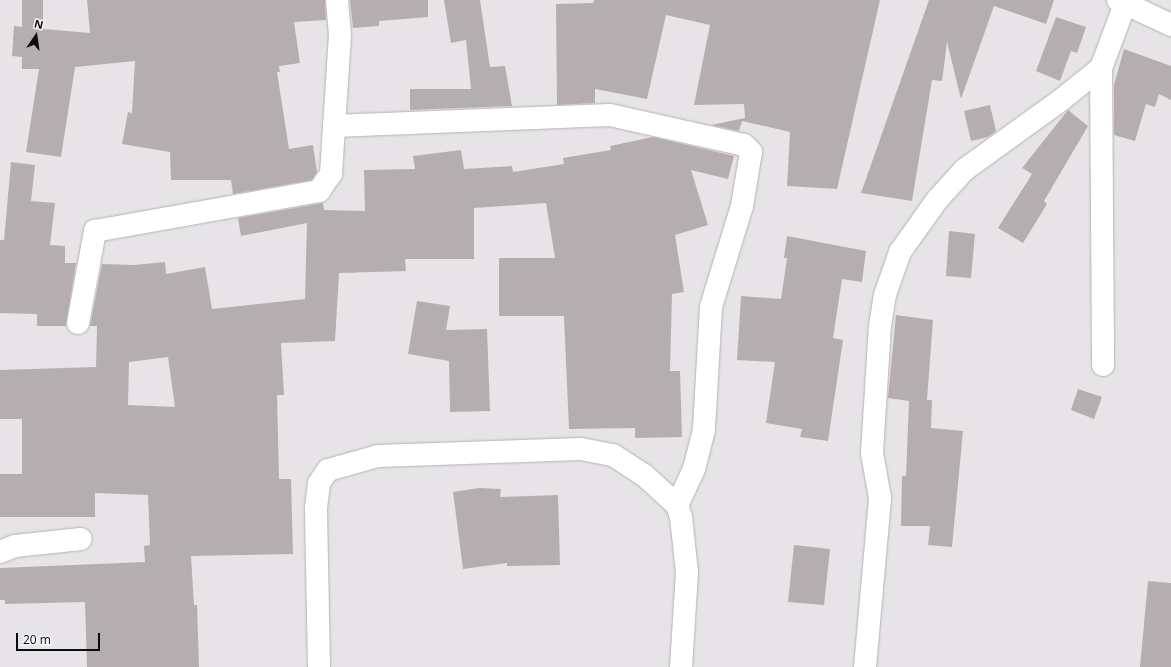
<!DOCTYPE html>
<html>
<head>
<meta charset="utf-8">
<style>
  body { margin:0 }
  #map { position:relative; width:1171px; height:667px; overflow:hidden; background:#e7e4e8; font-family:"Open Sans",sans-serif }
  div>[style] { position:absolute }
  .building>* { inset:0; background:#b4aeb0 }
  .roads { filter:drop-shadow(0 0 1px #b5b2b6) drop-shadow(0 0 1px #b5b2b6) }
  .street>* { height:22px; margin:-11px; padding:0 11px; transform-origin:11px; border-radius:11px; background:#fff }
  span { translate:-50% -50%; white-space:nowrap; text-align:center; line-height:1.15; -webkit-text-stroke:4px #f4f1f6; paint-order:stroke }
  .north { position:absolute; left:16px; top:16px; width:40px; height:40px; -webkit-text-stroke:3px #f4f1f6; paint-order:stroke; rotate:13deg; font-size:11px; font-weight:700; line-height:16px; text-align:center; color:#0c0b0d }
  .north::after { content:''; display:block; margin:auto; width:14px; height:18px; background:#0c0b0d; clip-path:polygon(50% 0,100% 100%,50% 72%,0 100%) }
  .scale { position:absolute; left:16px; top:633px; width:84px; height:18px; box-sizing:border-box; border:2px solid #0c0b0d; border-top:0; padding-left:5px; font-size:12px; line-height:14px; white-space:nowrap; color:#0c0b0d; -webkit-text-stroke:3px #f4f1f6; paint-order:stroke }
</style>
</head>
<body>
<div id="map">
  <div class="building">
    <i style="clip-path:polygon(22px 0,43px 0,43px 29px,90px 33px,87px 0,325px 0,326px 20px,294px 22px,300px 63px,279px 66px,280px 72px,277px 72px,289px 149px,313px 145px,317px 172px,312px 180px,233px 194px,231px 180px,171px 180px,170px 152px,122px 144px,128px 112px,132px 113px,135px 61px,75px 67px,61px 157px,26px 152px,39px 69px,22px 69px,22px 57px,12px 56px,14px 26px,22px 27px)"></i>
    <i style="clip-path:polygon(350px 0,428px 0,428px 17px,379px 21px,379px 26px,353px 28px)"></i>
    <i style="clip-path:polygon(444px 0,480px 0,490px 67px,505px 66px,512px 106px,410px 110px,410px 89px,471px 89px,466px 40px,451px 43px)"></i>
    <i style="clip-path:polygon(594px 0,880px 0,837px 189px,787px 186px,790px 132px,742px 121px,739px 131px,711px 125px,745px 118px,744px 104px,694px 105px,710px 25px,666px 15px,647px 99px,595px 89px,595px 103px,557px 105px,556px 4px,593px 3px)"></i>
    <i style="clip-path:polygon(929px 0,1054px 0,1046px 24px,994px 6px,961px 99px,947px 42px,942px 81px,932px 80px,912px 201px,861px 193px)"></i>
    <i style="clip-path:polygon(1056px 17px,1086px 27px,1077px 53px,1071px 51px,1060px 81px,1036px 71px)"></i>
    <i style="clip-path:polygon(1124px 49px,1171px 66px,1171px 100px,1159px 94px,1155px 107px,1146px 104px,1135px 141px,1114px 135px,1114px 85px)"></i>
    <i style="clip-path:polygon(990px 105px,996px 131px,988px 137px,971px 141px,964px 111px)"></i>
    <i style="clip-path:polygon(1068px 110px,1088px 126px,1044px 201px,1047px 204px,1023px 243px,998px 228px,1032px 174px,1022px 168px)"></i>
    <i style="clip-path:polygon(evenodd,653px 137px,734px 156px,728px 179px,691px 170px,708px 225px,675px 235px,684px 292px,672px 294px,670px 371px,680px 371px,682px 437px,635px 438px,635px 428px,569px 429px,564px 316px,499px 316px,499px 258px,555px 258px,546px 203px,474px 208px,474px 259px,405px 259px,406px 271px,339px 273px,335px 341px,281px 343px,284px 395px,277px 395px,279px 479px,291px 479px,293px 554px,191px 556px,194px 605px,197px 605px,199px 667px,87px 667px,85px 602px,5px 604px,5px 600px,0 600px,0 568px,145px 562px,144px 546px,150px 545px,148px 495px,95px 493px,95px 517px,0 517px,0 474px,22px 474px,22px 419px,0 419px,0 370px,96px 367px,97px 326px,90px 326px,102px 264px,134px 265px,165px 262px,166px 274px,205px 267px,212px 309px,305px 299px,307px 223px,241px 236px,238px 218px,323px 203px,324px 210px,365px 211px,364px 170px,415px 169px,413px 156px,461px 150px,464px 169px,512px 166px,513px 172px,564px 164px,563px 158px,611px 150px,610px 146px,653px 137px,168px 357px,175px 407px,128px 405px,129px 362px,168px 357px)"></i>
    <i style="clip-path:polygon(11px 162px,35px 165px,31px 201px,55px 203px,50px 245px,65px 246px,65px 263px,76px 263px,66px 326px,37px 326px,37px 314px,0 313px,0 240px,4px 240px)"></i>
    <i style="clip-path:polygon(949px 231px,975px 234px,971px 278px,946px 276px)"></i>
    <i style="clip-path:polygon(787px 236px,866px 251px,862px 282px,842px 279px,833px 338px,843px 340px,828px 441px,800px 437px,802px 429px,766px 423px,775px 362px,737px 360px,741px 296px,781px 299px,787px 258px,784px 258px)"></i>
    <i style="clip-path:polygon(417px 301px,450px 306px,446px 330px,487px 329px,490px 411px,450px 412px,449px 361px,408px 354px)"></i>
    <i style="clip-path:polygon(896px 315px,933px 320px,927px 400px,932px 400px,931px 428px,963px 431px,952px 547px,928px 545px,930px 526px,901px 526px,902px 476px,906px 476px,909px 401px,888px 398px)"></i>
    <i style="clip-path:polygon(1078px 389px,1102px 397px,1094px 419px,1071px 410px)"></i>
    <i style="clip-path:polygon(479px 488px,501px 489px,500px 497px,558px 495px,560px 565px,507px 566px,507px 563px,463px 569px,453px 492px)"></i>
    <i style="clip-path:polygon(794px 545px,830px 549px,824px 605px,788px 602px)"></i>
    <i style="clip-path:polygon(1148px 581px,1171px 583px,1171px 667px,1140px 667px)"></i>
  </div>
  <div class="roads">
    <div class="street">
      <i style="left:1118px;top:0;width:59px;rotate:25.3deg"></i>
      <i style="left:1101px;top:68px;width:297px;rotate:89.6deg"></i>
      <i style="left:334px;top:126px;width:276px;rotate:-2.3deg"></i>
      <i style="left:610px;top:115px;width:137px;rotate:12.6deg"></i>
      <i style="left:744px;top:145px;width:10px;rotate:45deg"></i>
      <i style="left:751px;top:152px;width:55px;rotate:99.5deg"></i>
      <i style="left:742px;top:206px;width:106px;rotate:107.1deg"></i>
      <i style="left:711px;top:307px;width:123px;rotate:93.3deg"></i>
      <i style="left:704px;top:430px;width:40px;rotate:104.4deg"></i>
      <i style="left:694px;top:469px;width:40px;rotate:115deg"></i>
      <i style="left:78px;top:323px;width:94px;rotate:-79.5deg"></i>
      <i style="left:95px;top:231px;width:228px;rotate:-10.1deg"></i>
      <i style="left:319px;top:191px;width:21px;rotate:-55deg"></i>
      <i style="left:331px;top:174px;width:139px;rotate:-86.3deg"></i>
      <i style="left:340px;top:35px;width:35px;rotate:-95deg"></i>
      <i style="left:0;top:552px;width:16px;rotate:-22deg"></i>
      <i style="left:15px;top:546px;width:66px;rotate:-6.1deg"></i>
      <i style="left:319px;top:667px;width:159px;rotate:-91.1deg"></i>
      <i style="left:316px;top:508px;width:25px;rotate:-83deg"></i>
      <i style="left:319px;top:483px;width:16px;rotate:-55deg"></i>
      <i style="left:328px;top:470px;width:52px;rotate:-15.6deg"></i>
      <i style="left:378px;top:456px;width:203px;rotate:-2deg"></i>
      <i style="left:581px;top:449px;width:33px;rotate:11deg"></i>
      <i style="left:613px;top:455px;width:37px;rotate:33deg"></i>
      <i style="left:644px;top:475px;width:45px;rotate:42.3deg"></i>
      <i style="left:677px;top:505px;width:13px;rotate:72deg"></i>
      <i style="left:681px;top:517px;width:55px;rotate:83.8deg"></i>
      <i style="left:687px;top:572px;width:95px;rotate:93.6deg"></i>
      <i style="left:865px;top:667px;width:170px;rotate:-84.9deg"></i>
      <i style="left:880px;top:498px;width:46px;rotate:-100.1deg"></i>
      <i style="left:872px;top:453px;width:127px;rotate:-86.4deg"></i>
      <i style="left:880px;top:326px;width:31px;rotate:-81deg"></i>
      <i style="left:885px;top:295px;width:46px;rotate:-70.8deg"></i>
      <i style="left:900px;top:252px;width:64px;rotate:-54.6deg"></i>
      <i style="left:937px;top:200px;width:40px;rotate:-48deg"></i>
      <i style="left:964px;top:170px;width:120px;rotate:-35.8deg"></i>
      <i style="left:1061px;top:100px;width:51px;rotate:-38.7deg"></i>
      <i style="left:1101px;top:68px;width:68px;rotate:-69.4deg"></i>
    </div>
  </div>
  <div class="north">N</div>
  <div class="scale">20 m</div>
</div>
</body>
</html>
